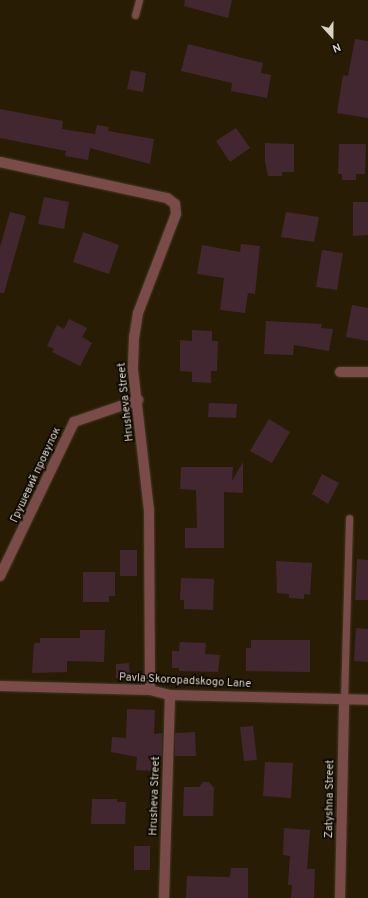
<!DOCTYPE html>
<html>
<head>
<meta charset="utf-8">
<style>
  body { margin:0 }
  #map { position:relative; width:368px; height:898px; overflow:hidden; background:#281d04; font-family:Overpass,sans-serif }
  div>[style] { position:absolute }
  .building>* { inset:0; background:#422731 }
  .roads { filter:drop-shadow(0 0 1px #443a23) drop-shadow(0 0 1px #443a23) }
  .lane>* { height:7px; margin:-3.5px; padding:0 3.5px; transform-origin:3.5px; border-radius:3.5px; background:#7b4b4a }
  .street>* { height:10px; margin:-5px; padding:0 5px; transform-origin:5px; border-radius:5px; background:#7b4b4a }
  span { translate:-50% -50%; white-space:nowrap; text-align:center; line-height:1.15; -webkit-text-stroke:3.5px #0d0802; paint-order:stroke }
  .street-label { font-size:11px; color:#d9d3c4 }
  .north { position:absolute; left:312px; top:16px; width:40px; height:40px; -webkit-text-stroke:3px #0d0802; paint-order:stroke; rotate:159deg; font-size:11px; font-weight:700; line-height:16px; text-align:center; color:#d9d3c4 }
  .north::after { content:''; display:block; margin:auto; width:14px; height:18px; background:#d9d3c4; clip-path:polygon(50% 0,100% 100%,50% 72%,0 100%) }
</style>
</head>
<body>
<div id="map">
  <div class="building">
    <i style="clip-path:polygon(185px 0,232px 0,228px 18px,184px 6px)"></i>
    <i style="clip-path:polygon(355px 39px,368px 41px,368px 118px,337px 113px,343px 75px,348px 76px)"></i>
    <i style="clip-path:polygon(188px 44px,263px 63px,261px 73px,271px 75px,267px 98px,231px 91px,232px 83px,181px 71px)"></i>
    <i style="clip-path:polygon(131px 70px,146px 73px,143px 92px,127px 89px)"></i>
    <i style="clip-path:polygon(0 109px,63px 121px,62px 129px,95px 134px,97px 125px,109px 127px,108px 131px,154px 139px,150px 164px,90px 148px,88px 160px,65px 156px,66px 151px,0 138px)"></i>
    <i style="clip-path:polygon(236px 128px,250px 148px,230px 162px,216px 141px)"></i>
    <i style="clip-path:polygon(265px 143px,294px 144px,294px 172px,282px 172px,282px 176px,268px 176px,265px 161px)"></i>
    <i style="clip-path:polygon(339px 144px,366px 144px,365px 174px,356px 174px,356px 180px,342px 180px,342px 174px,338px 174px)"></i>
    <i style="clip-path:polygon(44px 197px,69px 202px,64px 229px,38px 224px)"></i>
    <i style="clip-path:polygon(353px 202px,368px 202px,368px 235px,353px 236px)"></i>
    <i style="clip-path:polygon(10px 212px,26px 216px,4px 293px,0 293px,0 247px)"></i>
    <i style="clip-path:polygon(286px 212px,319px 217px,314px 242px,281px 237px)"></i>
    <i style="clip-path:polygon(83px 232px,119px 245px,109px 274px,73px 262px)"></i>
    <i style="clip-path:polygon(241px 244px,260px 246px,255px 294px,248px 293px,245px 313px,220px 310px,224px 278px,197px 274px,202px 245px,240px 252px)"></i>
    <i style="clip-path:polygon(322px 250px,343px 253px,337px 290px,316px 287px)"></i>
    <i style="clip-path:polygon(352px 305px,368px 308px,368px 341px,346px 337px)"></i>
    <i style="clip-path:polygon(69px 319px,87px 328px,82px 337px,92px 343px,80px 366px,52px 352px,54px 349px,47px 346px,57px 325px,64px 329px)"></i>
    <i style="clip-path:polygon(266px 321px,322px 324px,321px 328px,333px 329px,329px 351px,294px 345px,293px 355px,264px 354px)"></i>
    <i style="clip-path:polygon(192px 330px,212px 331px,212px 341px,218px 341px,217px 371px,211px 371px,211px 383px,192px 382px,192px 372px,180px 371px,180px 340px,192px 341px)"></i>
    <i style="clip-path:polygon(209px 403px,237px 404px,236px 418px,208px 417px)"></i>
    <i style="clip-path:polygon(269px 419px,290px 432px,272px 463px,250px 451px)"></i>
    <i style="clip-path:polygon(243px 462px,243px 493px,224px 492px,224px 548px,185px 548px,185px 528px,197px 528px,196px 490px,180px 489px,181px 467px,233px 467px,232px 481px)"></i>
    <i style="clip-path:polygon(322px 474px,339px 483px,328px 504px,312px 494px)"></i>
    <i style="clip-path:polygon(120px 550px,137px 550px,137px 576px,120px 576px)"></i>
    <i style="clip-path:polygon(357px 559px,368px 560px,368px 600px,355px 600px)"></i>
    <i style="clip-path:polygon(276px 561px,312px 563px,310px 595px,304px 594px,304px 599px,289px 598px,289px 594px,277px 593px)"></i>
    <i style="clip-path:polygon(83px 572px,115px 572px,115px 596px,109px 596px,109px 602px,83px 602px)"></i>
    <i style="clip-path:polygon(181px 578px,214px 579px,213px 610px,184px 609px,184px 600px,180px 600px)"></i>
    <i style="clip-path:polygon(356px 628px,368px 629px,368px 662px,354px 661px)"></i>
    <i style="clip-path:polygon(80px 630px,105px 630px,104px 662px,67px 661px,67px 672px,32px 673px,34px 643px,40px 643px,40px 638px,80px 638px)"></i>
    <i style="clip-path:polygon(251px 640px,310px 640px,310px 672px,246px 671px,246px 648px,251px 648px)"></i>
    <i style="clip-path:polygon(180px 642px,206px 643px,205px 654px,220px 655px,218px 672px,179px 671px,179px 668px,172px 668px,172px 651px,179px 651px)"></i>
    <i style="clip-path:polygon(129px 663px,130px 678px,116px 678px,116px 664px)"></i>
    <i style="clip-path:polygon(127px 709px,155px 710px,154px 734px,162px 733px,162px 756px,154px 757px,153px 771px,136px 770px,137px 757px,111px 752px,112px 737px,126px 738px)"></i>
    <i style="clip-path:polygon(253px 726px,257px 760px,244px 761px,240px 727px)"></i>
    <i style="clip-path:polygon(195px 732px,196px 756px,175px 756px,175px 733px)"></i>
    <i style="clip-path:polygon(265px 762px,293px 763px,291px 798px,263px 796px)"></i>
    <i style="clip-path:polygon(203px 782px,209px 782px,214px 788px,213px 816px,183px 816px,184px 787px,199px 787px)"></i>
    <i style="clip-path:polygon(92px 799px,117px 799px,117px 802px,126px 802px,125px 824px,91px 824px)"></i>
    <i style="clip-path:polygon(284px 828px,310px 830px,307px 869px,315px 869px,314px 898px,291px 898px,292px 885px,288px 885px,290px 856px,283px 855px)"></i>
    <i style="clip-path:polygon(134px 846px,150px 846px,150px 870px,134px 870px)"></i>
    <i style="clip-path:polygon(231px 868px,248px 868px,248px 898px,186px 898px,187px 876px,230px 877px)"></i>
  </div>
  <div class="roads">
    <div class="lane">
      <i style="left:135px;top:15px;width:16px;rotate:-75deg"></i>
      <i style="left:344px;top:700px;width:182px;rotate:-88.4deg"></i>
    </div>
    <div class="street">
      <i style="left:0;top:162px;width:171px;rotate:12.2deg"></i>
      <i style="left:167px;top:198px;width:10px;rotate:37deg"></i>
      <i style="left:175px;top:204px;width:10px;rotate:84deg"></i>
      <i style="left:176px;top:214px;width:106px;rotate:111deg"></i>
      <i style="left:138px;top:313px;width:24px;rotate:99deg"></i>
      <i style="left:134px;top:337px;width:33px;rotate:92deg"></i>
      <i style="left:133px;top:370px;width:141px;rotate:83.5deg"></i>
      <i style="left:149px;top:510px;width:180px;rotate:89.7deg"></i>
      <i style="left:340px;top:372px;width:28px"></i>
      <i style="left:0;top:576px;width:171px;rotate:-64.3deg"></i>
      <i style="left:74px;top:422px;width:68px;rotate:-19deg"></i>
      <i style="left:0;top:686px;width:150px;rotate:1.5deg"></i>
      <i style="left:150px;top:690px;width:21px;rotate:14deg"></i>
      <i style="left:170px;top:695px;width:198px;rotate:1.4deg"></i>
      <i style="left:164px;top:898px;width:203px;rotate:-88.3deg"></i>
      <i style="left:340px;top:898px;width:198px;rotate:-88.8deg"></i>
    </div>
  </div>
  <div class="street-label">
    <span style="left:126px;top:402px;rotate:-96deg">Hrusheva Street</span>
    <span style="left:36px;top:475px;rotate:-65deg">Грушевий провулок</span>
    <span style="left:185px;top:681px;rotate:3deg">Pavla Skoropadskogo Lane</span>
    <span style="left:155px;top:796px;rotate:-88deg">Hrusheva Street</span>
    <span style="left:330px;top:799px;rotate:-89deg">Zatyshna Street</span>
  </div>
  <div class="north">N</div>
</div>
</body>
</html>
